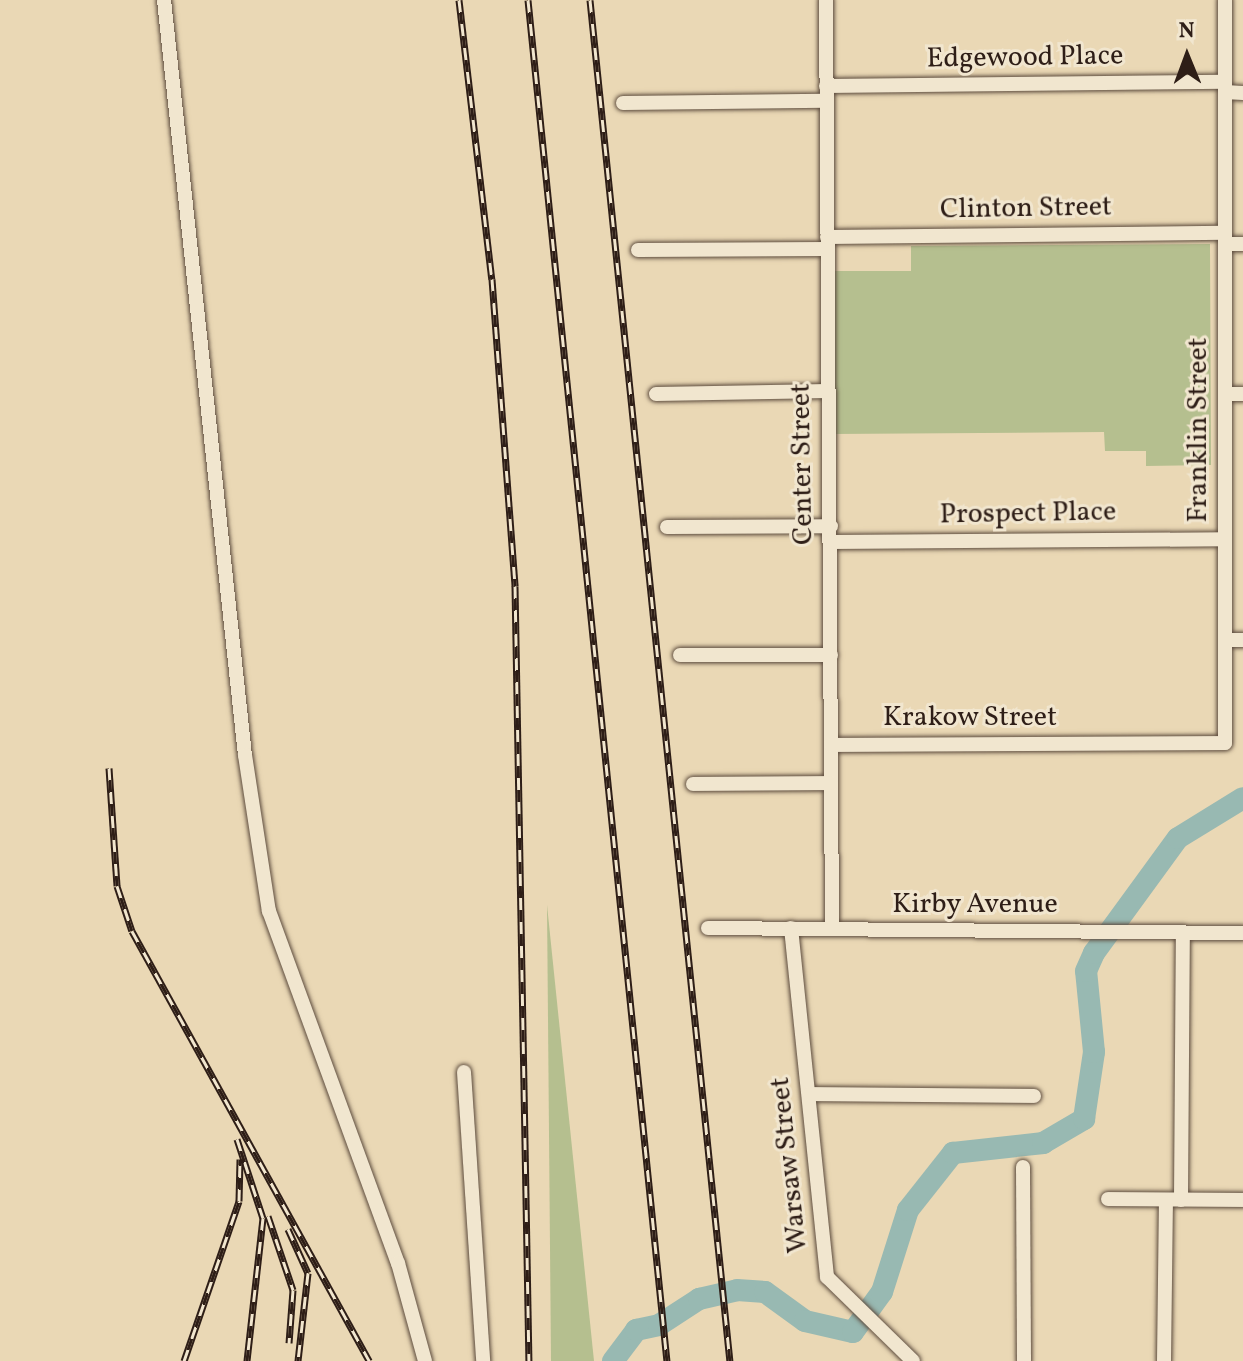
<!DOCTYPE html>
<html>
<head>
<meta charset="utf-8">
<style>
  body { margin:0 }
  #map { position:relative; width:1243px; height:1361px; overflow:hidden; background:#ead8b5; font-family:Vollkorn,serif }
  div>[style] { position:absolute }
  .green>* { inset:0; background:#b5bf8f }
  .river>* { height:22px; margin:-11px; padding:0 11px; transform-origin:11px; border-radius:11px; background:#98b9b2 }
  .roads { filter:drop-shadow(0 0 2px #5d4c3e) drop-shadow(0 0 2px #5d4c3e) }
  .minor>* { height:14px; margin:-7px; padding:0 7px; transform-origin:7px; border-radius:7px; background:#f1e6cf }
  .rail>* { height:7px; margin-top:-3.5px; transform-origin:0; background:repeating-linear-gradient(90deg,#f1e6cf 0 12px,#2e1e17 0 24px); box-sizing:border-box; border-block:2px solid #2e1e17 }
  span { translate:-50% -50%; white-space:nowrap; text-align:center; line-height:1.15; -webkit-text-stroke:6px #f1e6cf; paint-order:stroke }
  .street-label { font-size:28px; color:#2e1e17 }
  .north { position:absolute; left:1147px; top:16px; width:80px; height:80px; -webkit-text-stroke:6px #f1e6cf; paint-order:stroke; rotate:359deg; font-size:22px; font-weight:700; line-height:32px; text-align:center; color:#2e1e17 }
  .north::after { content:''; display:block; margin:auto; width:28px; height:36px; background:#2e1e17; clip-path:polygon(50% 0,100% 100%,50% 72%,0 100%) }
</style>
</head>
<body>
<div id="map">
  <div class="green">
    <i style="clip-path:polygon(1210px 244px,1211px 465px,1146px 466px,1146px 451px,1105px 451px,1104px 432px,833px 434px,832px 271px,911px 271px,911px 246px)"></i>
    <i style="clip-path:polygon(547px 905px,594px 1361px,551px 1361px)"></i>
  </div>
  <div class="river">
    <i style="left:613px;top:1361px;width:39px;rotate:-53deg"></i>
    <i style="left:636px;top:1330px;width:24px;rotate:-12deg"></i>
    <i style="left:659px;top:1325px;width:48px;rotate:-33deg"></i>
    <i style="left:699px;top:1299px;width:39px;rotate:-13deg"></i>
    <i style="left:737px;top:1290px;width:28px;rotate:4deg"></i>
    <i style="left:765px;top:1292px;width:49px;rotate:35.9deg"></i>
    <i style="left:805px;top:1321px;width:49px;rotate:12.9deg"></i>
    <i style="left:853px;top:1332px;width:49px;rotate:-54.1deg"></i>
    <i style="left:882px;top:1292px;width:86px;rotate:-72.4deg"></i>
    <i style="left:908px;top:1210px;width:73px;rotate:-51.7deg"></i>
    <i style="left:953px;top:1153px;width:91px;rotate:-6.3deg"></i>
    <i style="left:1043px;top:1143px;width:48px;rotate:-30.3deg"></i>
    <i style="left:1084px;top:1119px;width:68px;rotate:-81.5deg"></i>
    <i style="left:1094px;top:1052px;width:81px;rotate:-95.6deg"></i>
    <i style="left:1086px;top:971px;width:20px;rotate:-66deg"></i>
    <i style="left:1094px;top:953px;width:142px;rotate:-53.9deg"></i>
    <i style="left:1178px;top:838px;width:76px;rotate:-31.6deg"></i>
  </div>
  <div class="roads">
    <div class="minor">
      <i style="left:164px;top:0;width:759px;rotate:83.88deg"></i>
      <i style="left:245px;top:755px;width:158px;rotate:81.3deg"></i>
      <i style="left:269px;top:911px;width:375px;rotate:69.9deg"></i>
      <i style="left:398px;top:1263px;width:102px;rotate:74.6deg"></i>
      <i style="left:826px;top:0;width:928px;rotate:89.63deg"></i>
      <i style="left:826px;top:86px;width:399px;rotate:-0.6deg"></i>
      <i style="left:1225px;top:92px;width:18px;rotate:3deg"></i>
      <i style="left:623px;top:103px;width:203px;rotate:-0.6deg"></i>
      <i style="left:827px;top:237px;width:398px;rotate:-0.6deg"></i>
      <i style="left:1225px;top:244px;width:18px"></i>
      <i style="left:638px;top:250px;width:189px;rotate:-0.3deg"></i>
      <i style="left:656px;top:394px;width:172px;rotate:-1deg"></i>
      <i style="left:1225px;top:394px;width:18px"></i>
      <i style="left:667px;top:527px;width:164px;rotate:-0.3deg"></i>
      <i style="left:830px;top:542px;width:395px;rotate:-0.4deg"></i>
      <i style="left:1225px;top:640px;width:18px"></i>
      <i style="left:680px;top:655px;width:151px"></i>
      <i style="left:831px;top:745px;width:394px;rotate:-0.3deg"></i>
      <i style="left:1225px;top:743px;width:743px;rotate:-90deg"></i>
      <i style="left:693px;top:784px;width:138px;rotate:-0.4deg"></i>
      <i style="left:708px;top:928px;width:535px;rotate:0.54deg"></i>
      <i style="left:791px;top:928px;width:351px;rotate:84.1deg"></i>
      <i style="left:827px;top:1277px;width:120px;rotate:44.3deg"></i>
      <i style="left:464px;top:1072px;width:290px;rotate:86.2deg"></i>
      <i style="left:810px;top:1094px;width:224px;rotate:0.5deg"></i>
      <i style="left:1023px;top:1167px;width:194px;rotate:89.7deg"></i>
      <i style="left:1108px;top:1199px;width:135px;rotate:0.4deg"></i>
      <i style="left:1181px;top:1200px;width:267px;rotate:-89.6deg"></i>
      <i style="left:1164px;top:1361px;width:161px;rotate:-89.3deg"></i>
    </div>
  </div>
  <div class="rail">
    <i style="left:459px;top:0;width:281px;rotate:83.3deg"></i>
    <i style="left:492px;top:279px;width:308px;rotate:85.7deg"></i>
    <i style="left:515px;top:586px;width:775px;rotate:88.97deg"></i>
    <i style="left:528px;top:0;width:1368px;rotate:84.17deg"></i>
    <i style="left:590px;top:0;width:1368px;rotate:84.13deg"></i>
    <i style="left:109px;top:768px;width:118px;rotate:86.1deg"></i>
    <i style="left:117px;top:886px;width:47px;rotate:71.6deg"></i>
    <i style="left:132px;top:931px;width:491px;rotate:61.1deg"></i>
    <i style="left:237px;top:1139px;width:83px;rotate:71.8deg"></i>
    <i style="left:263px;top:1218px;width:144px;rotate:96.4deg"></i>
    <i style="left:268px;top:1216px;width:78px;rotate:71.3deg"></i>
    <i style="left:293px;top:1290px;width:53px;rotate:94.3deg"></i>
    <i style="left:288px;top:1229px;width:48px;rotate:65.6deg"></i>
    <i style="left:308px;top:1273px;width:89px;rotate:96.5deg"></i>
    <i style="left:184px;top:1361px;width:169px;rotate:-71deg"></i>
    <i style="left:239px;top:1201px;width:42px;rotate:-88.6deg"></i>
  </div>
  <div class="street-label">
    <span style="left:1025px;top:58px;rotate:-1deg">Edgewood Place</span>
    <span style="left:1026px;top:209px;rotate:-1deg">Clinton Street</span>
    <span style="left:1199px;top:430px;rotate:-90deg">Franklin Street</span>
    <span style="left:803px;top:464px;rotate:-91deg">Center Street</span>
    <span style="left:1028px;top:514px;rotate:-1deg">Prospect Place</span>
    <span style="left:970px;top:718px">Krakow Street</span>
    <span style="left:975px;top:905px">Kirby Avenue</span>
    <span style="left:790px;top:1165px;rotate:-96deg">Warsaw Street</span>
  </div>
  <div class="north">N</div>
</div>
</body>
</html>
